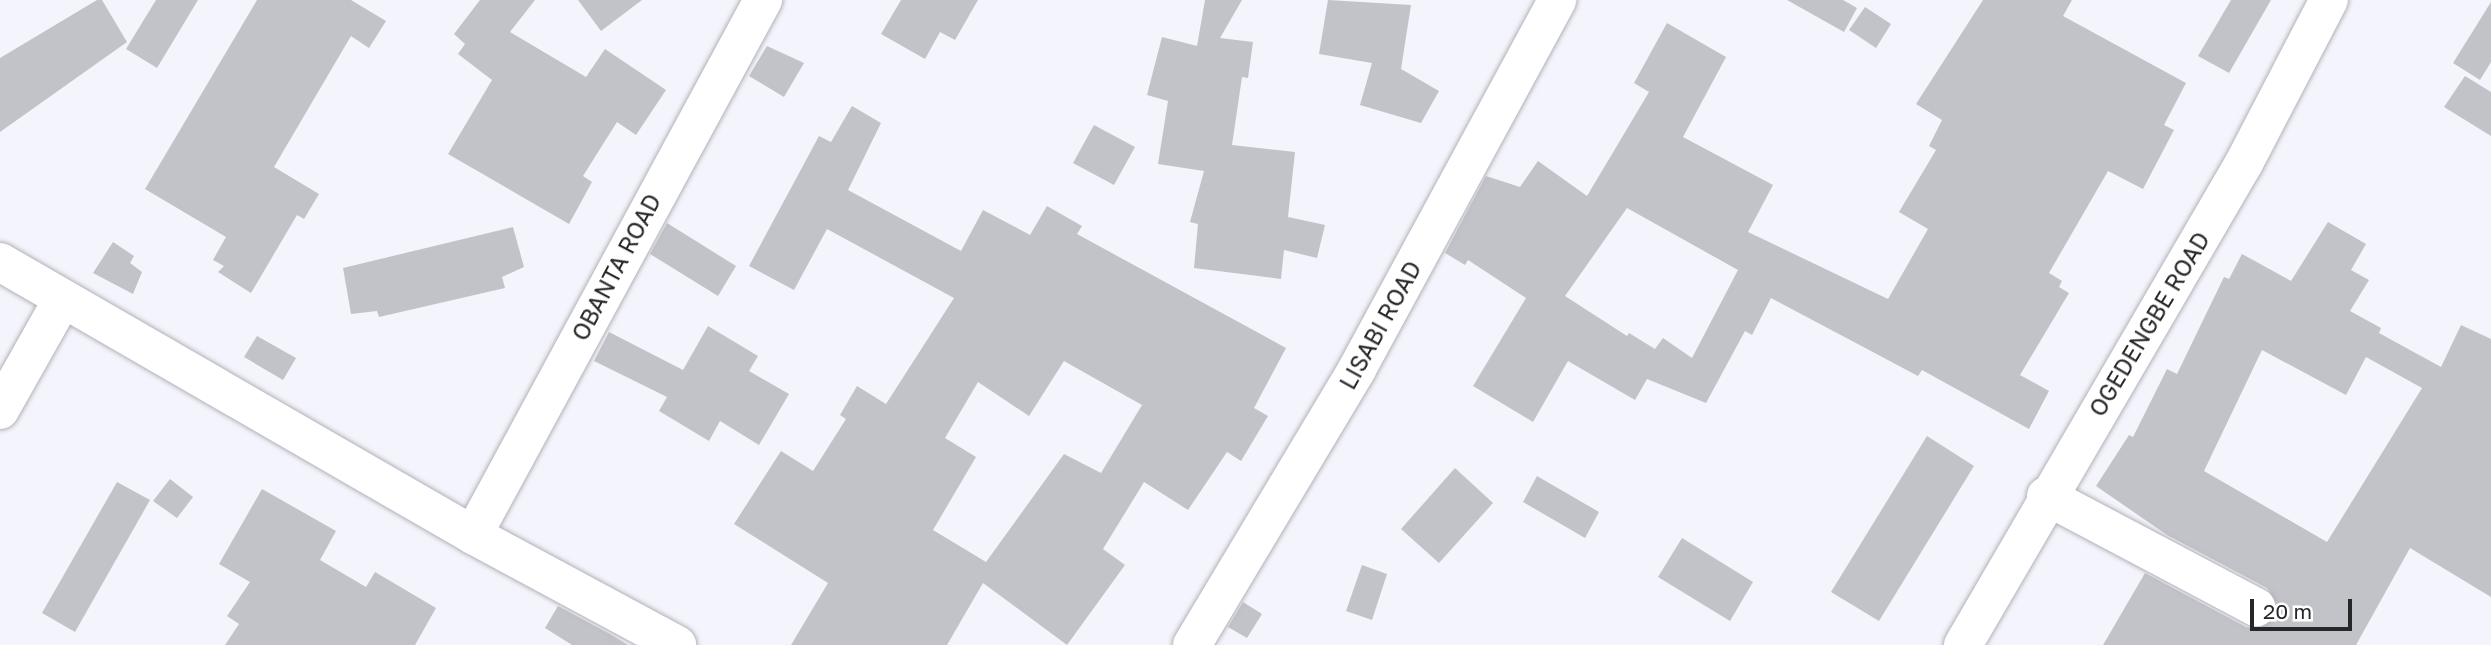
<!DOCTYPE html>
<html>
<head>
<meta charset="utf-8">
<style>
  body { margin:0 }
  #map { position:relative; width:2491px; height:645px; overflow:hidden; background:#f4f4fc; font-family:"Golos Text",sans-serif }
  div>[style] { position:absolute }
  .building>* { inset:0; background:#c2c2c9 }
  .roads { filter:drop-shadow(0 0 2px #b2b1b9) drop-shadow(0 0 2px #b2b1b9) }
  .street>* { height:38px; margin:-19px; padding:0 19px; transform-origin:19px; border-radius:19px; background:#fff }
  span { translate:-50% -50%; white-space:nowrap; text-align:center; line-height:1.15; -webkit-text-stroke:7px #fff; paint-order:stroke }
  .street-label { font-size:23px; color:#27272a }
  .scale { position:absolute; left:2250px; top:599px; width:102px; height:32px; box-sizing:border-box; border:4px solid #27272a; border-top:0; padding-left:9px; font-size:21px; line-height:24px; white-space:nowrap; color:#27272a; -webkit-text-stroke:5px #fff; paint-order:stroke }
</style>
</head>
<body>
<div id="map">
  <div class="building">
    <i style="clip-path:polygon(97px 0,102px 0,127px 42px,0 132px,0 58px)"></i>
    <i style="clip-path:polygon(156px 0,198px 0,157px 68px,126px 49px)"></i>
    <i style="clip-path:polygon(257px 0,351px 0,386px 21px,369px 48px,351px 36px,274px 167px,319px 194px,304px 219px,297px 215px,251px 293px,218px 272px,224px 266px,213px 260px,226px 237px,145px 189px)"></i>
    <i style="clip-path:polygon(480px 0,535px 0,510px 32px,586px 77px,605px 49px,666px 90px,636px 135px,617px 122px,583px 176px,592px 182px,569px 224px,448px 154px,492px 80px,458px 54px,465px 44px,454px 34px)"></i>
    <i style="clip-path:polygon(578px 0,642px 0,601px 31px)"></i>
    <i style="clip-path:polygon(901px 0,978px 0,955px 40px,940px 32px,925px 59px,881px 34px)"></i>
    <i style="clip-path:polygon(1205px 0,1242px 0,1220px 38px,1253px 42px,1248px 78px,1242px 77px,1232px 145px,1295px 152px,1288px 217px,1325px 225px,1317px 258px,1284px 250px,1281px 279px,1194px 268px,1198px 224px,1190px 222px,1204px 171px,1158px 164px,1168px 101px,1147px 95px,1162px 37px,1197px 46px)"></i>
    <i style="clip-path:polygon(1328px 0,1411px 5px,1401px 69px,1439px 91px,1421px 123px,1360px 105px,1372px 63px,1319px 54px)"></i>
    <i style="clip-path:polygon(1787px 0,1843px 0,1857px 8px,1844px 32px)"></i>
    <i style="clip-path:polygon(evenodd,1983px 0,2072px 0,2063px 16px,2186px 83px,2164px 125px,2174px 130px,2143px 189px,2108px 171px,2049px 273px,2062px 281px,2059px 287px,2069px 293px,2020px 375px,2049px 391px,2029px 429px,1922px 370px,1918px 376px,1771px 298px,1752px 335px,1745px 331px,1706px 403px,1647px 379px,1635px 400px,1568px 361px,1533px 422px,1473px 386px,1526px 298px,1468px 260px,1465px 265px,1445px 253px,1486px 176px,1520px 187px,1538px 161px,1587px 196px,1649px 92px,1634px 83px,1667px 23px,1726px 57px,1683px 137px,1773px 185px,1748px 232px,1888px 299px,1928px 229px,1899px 212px,1936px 150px,1929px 146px,1942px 120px,1916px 104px,1983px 0,1627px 208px,1738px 270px,1692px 358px,1663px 338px,1655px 349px,1629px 333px,1627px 336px,1565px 296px,1627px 208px)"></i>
    <i style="clip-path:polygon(2231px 0,2271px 0,2229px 73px,2198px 56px)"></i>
    <i style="clip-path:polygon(2491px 2px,2491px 62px,2480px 80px,2453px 63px)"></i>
    <i style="clip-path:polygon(1865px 7px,1891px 24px,1876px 48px,1849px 30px)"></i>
    <i style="clip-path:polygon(767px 46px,804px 63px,784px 97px,749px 76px)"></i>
    <i style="clip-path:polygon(2465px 76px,2491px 92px,2491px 136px,2444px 107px)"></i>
    <i style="clip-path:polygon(evenodd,852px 106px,881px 123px,848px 190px,961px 251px,983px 210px,1030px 235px,1047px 206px,1082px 226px,1077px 234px,1286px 348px,1254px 408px,1268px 416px,1241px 461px,1227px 452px,1188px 510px,1144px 482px,1103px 549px,1125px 565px,1067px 645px,983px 583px,947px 645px,791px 645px,828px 583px,734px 524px,781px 451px,813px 471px,846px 419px,840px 415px,857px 386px,886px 404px,954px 298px,827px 229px,794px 290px,749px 266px,819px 136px,831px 142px,852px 106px,1064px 361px,1142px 405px,1101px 473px,1064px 454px,986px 562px,933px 530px,976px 457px,945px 438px,978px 382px,1029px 416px,1064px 361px)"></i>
    <i style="clip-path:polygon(1094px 125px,1135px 147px,1114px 185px,1073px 163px)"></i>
    <i style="clip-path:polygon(evenodd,2328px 222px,2366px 244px,2351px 270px,2369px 280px,2350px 311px,2381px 328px,2379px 333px,2441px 367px,2461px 325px,2491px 339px,2491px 597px,2410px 548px,2356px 645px,2103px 645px,2145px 573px,2246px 627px,2258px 629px,2275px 618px,2278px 606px,2267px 588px,2167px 535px,2096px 486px,2129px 435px,2133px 437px,2167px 369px,2177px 374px,2224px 277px,2229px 279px,2242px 254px,2291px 281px,2328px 222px,2262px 350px,2346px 395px,2366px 357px,2422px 388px,2327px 542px,2204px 471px,2262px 350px)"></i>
    <i style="clip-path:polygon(667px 223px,736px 266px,718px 296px,650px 254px)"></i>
    <i style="clip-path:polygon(513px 227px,524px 267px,502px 277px,505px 288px,379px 317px,377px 311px,351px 314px,343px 268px)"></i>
    <i style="clip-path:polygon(113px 242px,134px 256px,130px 263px,142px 272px,133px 294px,93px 273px)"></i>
    <i style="clip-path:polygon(708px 326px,758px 356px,749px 371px,789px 394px,759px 445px,720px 421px,709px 441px,659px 411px,667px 397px,594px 361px,609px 332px,683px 370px)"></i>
    <i style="clip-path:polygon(257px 336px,296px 358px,283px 380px,244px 357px)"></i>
    <i style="clip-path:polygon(1927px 436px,1974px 466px,1879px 621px,1831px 592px)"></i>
    <i style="clip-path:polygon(1455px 468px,1493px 503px,1439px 563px,1401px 529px)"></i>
    <i style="clip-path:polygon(1537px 476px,1599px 512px,1585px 538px,1523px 502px)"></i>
    <i style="clip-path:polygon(170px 479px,193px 497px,177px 518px,153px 501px)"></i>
    <i style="clip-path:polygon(117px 482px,150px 500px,75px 632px,42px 613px)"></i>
    <i style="clip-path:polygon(262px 489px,336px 531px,320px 560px,366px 587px,375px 572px,436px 608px,415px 645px,225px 645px,239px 624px,227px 616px,250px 582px,219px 564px)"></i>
    <i style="clip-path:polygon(1682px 538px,1753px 582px,1730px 621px,1658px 577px)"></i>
    <i style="clip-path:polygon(1362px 565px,1387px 574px,1372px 620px,1346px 611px)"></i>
    <i style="clip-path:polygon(1243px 602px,1262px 614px,1247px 638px,1228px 627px)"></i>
    <i style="clip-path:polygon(558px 606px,610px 634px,628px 645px,572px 645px,545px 628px)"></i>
  </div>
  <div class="roads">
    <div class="street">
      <i style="left:0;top:262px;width:546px;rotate:29.99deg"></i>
      <i style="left:473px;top:535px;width:232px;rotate:28.3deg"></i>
      <i style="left:0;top:410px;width:126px;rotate:-60.6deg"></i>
      <i style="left:2046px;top:496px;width:238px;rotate:27.9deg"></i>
      <i style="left:473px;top:535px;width:609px;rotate:-61.54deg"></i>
      <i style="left:1192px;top:645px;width:322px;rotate:-59.1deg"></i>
      <i style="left:1357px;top:369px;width:420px;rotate:-61.5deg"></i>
      <i style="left:1963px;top:645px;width:558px;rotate:-59.76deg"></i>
      <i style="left:2244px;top:163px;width:184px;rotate:-62.5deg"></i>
    </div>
  </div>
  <div class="street-label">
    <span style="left:616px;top:267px;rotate:-62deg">OBANTA ROAD</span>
    <span style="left:2149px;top:324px;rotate:-59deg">OGEDENGBE ROAD</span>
    <span style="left:1380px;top:325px;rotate:-61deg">LISABI ROAD</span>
  </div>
  <div class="scale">20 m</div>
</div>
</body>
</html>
